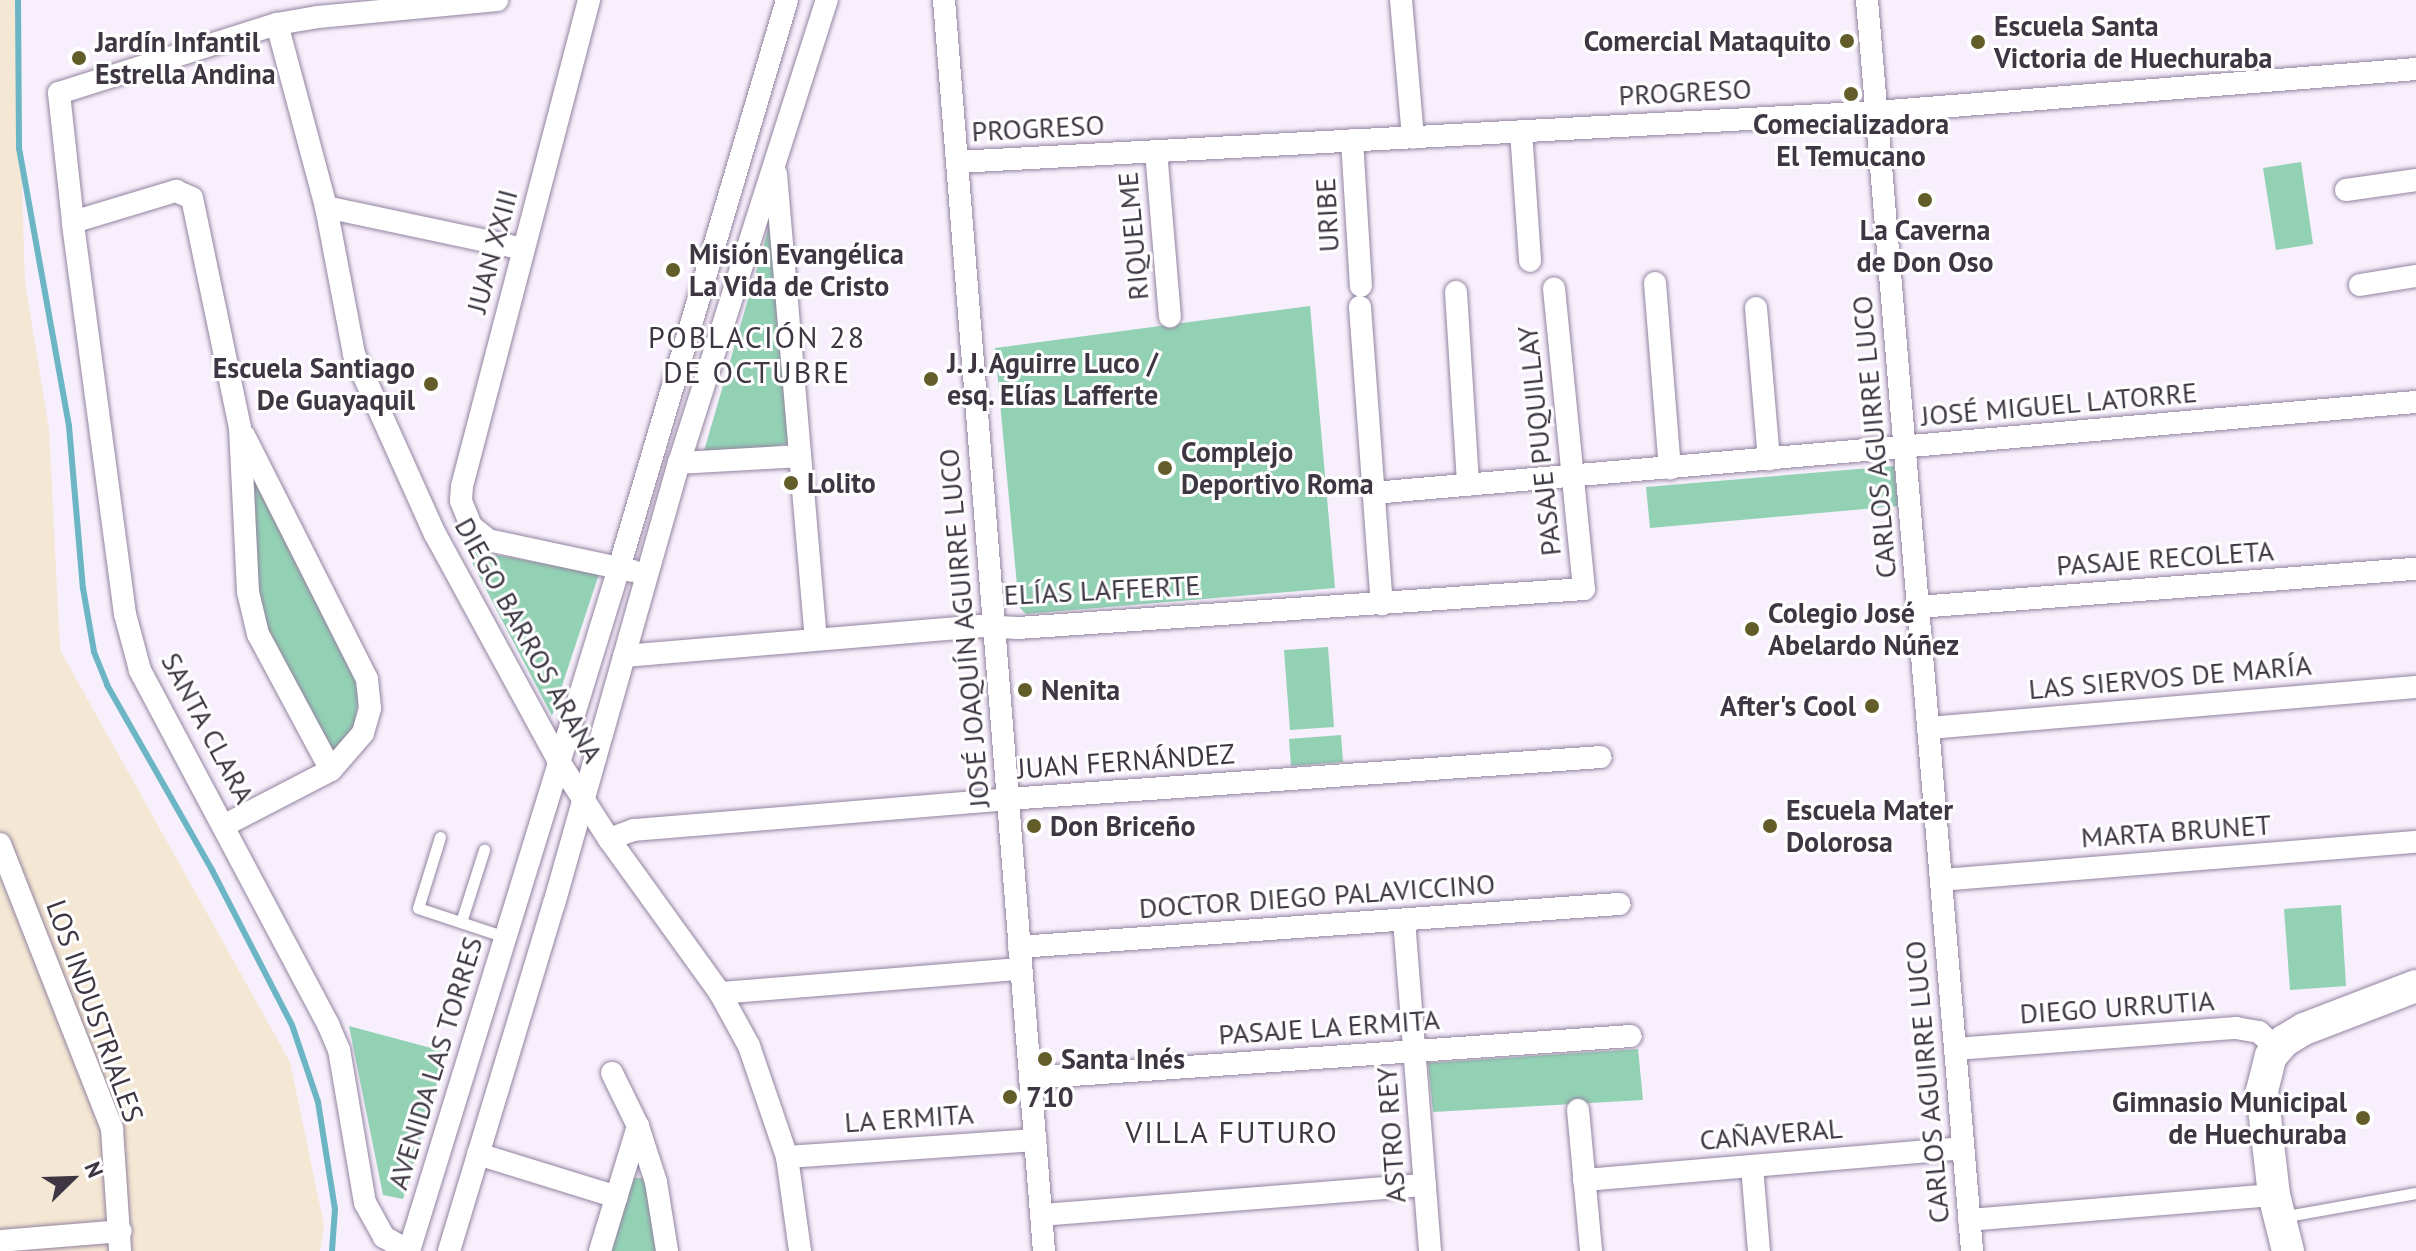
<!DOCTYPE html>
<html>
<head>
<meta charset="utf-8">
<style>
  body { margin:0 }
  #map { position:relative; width:2416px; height:1251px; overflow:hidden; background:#f7effc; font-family:"PT Sans",sans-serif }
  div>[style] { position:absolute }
  .industrial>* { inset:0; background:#f4e7d3 }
  .green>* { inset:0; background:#93d1b5 }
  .stream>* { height:6px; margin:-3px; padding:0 3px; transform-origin:3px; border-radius:3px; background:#6bb5c4 }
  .roads { filter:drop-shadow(0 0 2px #93839f) drop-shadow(0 0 2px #93839f) }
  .lane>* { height:11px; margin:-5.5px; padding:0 5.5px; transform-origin:5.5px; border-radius:5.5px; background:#fff }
  .street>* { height:22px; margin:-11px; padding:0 11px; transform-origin:11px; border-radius:11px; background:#fff }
  .secondary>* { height:32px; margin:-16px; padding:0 16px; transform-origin:16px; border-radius:16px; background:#fff }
  .dots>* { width:22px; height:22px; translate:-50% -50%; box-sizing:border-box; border:4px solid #fff; border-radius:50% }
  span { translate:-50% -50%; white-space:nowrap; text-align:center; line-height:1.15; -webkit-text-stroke:6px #fff; paint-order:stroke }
  .poi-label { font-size:28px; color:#3e3743; font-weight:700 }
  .left { translate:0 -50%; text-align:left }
  .right { translate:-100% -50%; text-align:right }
  .street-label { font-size:28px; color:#3e3743 }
  .neighbourhood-label { font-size:30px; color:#3e3743; letter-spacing:2px }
  .north { position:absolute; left:32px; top:1139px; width:80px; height:80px; -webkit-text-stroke:6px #fff; paint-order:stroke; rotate:67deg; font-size:22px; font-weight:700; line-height:32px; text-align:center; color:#3e3743 }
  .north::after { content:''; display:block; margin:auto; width:28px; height:36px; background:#3e3743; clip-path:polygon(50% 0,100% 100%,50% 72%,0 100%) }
</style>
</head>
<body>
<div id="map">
  <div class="industrial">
    <i style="clip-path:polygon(0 0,16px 0,25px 283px,49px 430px,60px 650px,290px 1062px,324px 1225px,320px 1251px,0 1251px)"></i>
  </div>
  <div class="green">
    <i style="clip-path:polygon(2301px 162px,2313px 244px,2276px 250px,2263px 168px)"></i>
    <i style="clip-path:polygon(773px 213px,792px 443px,702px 458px)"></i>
    <i style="clip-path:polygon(1310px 306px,1335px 588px,1026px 614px,1019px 607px,995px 348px)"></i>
    <i style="clip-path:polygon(245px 453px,361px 685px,353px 732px,328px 756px,262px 630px)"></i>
    <i style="clip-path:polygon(1894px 466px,1898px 506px,1650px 528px,1646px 487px)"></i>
    <i style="clip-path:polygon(465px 549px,599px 574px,552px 716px)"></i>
    <i style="clip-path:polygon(1328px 647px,1334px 727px,1290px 730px,1284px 650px)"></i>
    <i style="clip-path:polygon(1341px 735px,1343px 762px,1291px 766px,1289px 739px)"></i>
    <i style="clip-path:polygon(2341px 905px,2346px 986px,2290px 990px,2284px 909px)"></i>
    <i style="clip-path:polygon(349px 1026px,446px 1052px,403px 1199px,383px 1195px)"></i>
    <i style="clip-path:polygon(1638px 1049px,1643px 1100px,1433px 1112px,1428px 1063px)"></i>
    <i style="clip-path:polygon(633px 1178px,648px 1178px,659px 1251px,610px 1251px)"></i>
  </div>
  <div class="stream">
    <i style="left:18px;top:0;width:148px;rotate:89.6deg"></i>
    <i style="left:19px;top:148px;width:282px;rotate:79.8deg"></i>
    <i style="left:69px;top:426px;width:163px;rotate:85.1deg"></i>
    <i style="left:83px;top:588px;width:65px;rotate:80.2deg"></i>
    <i style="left:94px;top:652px;width:35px;rotate:68deg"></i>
    <i style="left:107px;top:685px;width:213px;rotate:60.4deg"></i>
    <i style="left:212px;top:870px;width:174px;rotate:62.7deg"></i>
    <i style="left:292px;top:1025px;width:81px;rotate:71.3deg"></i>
    <i style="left:318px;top:1102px;width:108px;rotate:81deg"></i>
    <i style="left:335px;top:1209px;width:42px;rotate:94.1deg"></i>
  </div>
  <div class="roads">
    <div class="lane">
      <i style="left:440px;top:837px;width:74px;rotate:107.2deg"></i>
      <i style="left:418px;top:908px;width:92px;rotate:18.4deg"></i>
      <i style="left:461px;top:922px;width:76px;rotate:-72.3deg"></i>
      <i style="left:2281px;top:1217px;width:137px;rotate:-10.1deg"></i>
    </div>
    <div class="street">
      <i style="left:589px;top:0;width:502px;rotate:104.64deg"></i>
      <i style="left:462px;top:486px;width:15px;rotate:94deg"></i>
      <i style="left:461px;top:501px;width:27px;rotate:68deg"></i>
      <i style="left:471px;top:526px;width:22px;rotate:39deg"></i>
      <i style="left:488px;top:540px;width:148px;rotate:12.1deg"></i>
      <i style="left:944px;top:0;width:1255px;rotate:85.43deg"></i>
      <i style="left:1401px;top:0;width:138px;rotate:85deg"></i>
      <i style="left:1867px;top:0;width:1255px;rotate:85.2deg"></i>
      <i style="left:277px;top:24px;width:189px;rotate:75deg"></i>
      <i style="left:326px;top:207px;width:150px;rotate:79.2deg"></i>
      <i style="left:354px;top:354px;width:197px;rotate:65.8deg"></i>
      <i style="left:435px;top:534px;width:257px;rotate:61.4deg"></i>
      <i style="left:558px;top:760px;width:94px;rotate:57.2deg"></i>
      <i style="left:609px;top:839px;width:190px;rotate:54.2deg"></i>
      <i style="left:720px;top:993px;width:60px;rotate:61.3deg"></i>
      <i style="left:749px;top:1046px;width:117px;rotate:71.1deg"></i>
      <i style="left:787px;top:1157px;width:95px;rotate:82.1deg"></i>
      <i style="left:1521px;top:131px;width:130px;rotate:86deg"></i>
      <i style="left:1352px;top:140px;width:146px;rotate:86.5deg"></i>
      <i style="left:1156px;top:151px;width:166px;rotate:85.2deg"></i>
      <i style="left:957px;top:162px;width:921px;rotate:-3.11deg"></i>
      <i style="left:1877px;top:112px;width:541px;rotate:-4.56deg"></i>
      <i style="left:776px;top:174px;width:466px;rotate:85.1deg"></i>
      <i style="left:2346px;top:190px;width:71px;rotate:-8.1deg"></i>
      <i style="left:326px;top:207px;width:201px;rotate:12deg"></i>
      <i style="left:73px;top:222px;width:108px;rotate:-16.8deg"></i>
      <i style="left:176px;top:191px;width:17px;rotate:24deg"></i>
      <i style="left:192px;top:198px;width:235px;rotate:78.2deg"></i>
      <i style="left:240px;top:428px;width:164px;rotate:87.2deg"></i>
      <i style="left:248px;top:592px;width:43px;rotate:76.6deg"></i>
      <i style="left:258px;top:634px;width:154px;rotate:61.8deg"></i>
      <i style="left:1655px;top:283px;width:186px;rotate:85.4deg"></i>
      <i style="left:2360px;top:285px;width:57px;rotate:-9.1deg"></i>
      <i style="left:1456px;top:292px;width:193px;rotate:86.4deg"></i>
      <i style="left:1360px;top:307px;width:298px;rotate:85.8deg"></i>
      <i style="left:1756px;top:308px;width:152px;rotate:85.1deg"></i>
      <i style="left:679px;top:463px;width:121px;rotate:-3.3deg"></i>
      <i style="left:1373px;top:493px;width:1047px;rotate:-4.99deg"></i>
      <i style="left:1918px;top:607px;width:499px;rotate:-4.4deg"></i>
      <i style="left:624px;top:656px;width:356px;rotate:-4.8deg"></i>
      <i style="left:979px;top:626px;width:39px;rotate:3deg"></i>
      <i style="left:1018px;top:628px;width:567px;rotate:-3.94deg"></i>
      <i style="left:1584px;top:589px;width:302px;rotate:-95.7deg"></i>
      <i style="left:1928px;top:728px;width:490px;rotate:-4.8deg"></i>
      <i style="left:225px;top:825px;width:119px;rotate:-27.4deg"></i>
      <i style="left:331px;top:770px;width:49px;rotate:-49.1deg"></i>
      <i style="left:363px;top:733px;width:26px;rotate:-74deg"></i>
      <i style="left:370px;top:708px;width:29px;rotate:-96deg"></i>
      <i style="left:367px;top:679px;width:272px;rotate:-116.8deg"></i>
      <i style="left:609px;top:839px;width:27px;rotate:-20deg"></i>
      <i style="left:634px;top:830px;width:375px;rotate:-4.7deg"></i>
      <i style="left:1008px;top:799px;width:594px;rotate:-4.05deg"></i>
      <i style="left:0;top:844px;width:306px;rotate:68.5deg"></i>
      <i style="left:112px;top:1129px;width:122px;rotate:86.2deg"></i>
      <i style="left:1941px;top:880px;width:477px;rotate:-4.6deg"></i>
      <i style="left:1404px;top:920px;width:332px;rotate:85.5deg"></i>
      <i style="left:1019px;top:947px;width:602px;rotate:-4.1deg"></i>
      <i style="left:720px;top:993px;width:302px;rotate:-4.6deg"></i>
      <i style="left:1955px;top:1049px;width:282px;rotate:-4.3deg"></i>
      <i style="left:2236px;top:1028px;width:23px;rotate:10deg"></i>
      <i style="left:2259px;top:1032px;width:23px;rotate:43deg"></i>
      <i style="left:612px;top:1073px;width:59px;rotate:63.9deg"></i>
      <i style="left:638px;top:1126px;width:59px;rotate:72.2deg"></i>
      <i style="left:656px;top:1182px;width:70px;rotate:80.9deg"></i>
      <i style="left:1030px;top:1078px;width:602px;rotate:-4deg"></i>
      <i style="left:1578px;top:1110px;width:142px;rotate:84.7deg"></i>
      <i style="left:478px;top:1154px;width:145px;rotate:17.2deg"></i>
      <i style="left:787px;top:1157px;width:249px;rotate:-3.9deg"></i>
      <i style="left:1752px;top:1166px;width:85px;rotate:85.3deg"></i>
      <i style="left:1584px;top:1180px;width:380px;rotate:-4.8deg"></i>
      <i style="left:1041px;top:1215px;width:385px;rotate:-4.5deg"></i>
      <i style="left:1969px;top:1220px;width:306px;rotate:-4.7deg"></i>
      <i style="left:0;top:1241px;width:121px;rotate:-4.7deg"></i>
      <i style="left:409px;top:1251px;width:29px;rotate:-151deg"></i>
      <i style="left:384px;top:1237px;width:39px;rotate:-119deg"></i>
      <i style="left:365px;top:1203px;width:155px;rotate:-99.6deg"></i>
      <i style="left:339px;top:1050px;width:28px;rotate:-113deg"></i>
      <i style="left:328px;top:1024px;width:401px;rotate:-118deg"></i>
      <i style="left:140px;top:670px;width:58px;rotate:-105deg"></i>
      <i style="left:125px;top:614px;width:395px;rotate:-97.6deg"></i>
      <i style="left:73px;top:222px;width:130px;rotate:-96.2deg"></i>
      <i style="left:59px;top:93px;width:229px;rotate:-17.6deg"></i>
      <i style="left:277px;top:24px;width:42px;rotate:-9.7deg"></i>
      <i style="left:318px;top:17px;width:180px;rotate:-5.4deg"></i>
      <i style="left:409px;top:1251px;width:715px;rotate:-72.91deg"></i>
      <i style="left:619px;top:568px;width:592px;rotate:-73.52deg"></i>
      <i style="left:449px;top:1251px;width:363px;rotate:-73.2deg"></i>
      <i style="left:554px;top:904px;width:458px;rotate:-74.2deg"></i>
      <i style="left:679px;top:463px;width:486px;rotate:-72.3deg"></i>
      <i style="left:600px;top:1251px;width:131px;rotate:-73.1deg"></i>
    </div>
    <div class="secondary">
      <i style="left:2288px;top:1251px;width:58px;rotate:-104deg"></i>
      <i style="left:2274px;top:1195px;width:105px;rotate:-96.6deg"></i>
      <i style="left:2262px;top:1091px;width:36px;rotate:-76deg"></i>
      <i style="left:2271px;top:1056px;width:20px;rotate:-49deg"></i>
      <i style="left:2284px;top:1041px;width:23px;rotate:-31deg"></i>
      <i style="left:2304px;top:1029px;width:120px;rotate:-21deg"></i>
    </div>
  </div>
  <div class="dots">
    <i style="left:1847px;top:41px;background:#635d29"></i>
    <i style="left:1978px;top:42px;background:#635d29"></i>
    <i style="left:79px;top:58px;background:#635d29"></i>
    <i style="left:1851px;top:94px;background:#635d29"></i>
    <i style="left:1925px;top:200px;background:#635d29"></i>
    <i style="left:673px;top:270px;background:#635d29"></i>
    <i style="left:931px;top:379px;background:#635d29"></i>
    <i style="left:431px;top:384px;background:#635d29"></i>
    <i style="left:1165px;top:468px;background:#635d29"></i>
    <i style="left:791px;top:483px;background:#635d29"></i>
    <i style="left:1752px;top:629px;background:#635d29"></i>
    <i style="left:1025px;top:690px;background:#635d29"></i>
    <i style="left:1872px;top:706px;background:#635d29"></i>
    <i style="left:1034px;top:826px;background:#635d29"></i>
    <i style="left:1770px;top:826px;background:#635d29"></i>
    <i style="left:1045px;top:1059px;background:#635d29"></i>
    <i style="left:1010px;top:1097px;background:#635d29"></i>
    <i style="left:2363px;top:1118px;background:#635d29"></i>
  </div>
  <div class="poi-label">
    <span class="left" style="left:1994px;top:42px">Escuela Santa<br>Victoria de Huechuraba</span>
    <span class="right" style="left:1831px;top:41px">Comercial Mataquito</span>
    <span class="left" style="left:95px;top:58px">Jardín Infantil<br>Estrella Andina</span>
    <span style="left:1851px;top:140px">Comecializadora<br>El Temucano</span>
    <span style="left:1925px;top:246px">La Caverna<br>de Don Oso</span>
    <span class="left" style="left:689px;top:270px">Misión Evangélica<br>La Vida de Cristo</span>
    <span class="left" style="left:947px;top:379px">J. J. Aguirre Luco /<br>esq. Elías Lafferte</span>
    <span class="right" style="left:415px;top:384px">Escuela Santiago<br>De Guayaquil</span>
    <span class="left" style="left:1181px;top:468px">Complejo<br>Deportivo Roma</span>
    <span class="left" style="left:807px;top:483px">Lolito</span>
    <span class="left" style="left:1768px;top:629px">Colegio José<br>Abelardo Núñez</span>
    <span class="left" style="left:1041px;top:690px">Nenita</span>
    <span class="right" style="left:1856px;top:706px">After's Cool</span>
    <span class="left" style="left:1786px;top:826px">Escuela Mater<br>Dolorosa</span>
    <span class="left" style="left:1050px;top:826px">Don Briceño</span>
    <span class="left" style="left:1061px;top:1059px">Santa Inés</span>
    <span class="left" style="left:1026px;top:1097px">710</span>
    <span class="right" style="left:2347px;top:1118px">Gimnasio Municipal<br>de Huechuraba</span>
  </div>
  <div class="street-label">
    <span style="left:1685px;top:92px;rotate:-3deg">PROGRESO</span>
    <span style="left:1038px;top:128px;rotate:-3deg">PROGRESO</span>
    <span style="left:1327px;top:215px;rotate:-93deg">URIBE</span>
    <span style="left:1133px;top:236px;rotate:-95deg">RIQUELME</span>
    <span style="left:492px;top:251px;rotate:-75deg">JUAN XXIII</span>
    <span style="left:2059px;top:404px;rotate:-5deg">JOSÉ MIGUEL LATORRE</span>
    <span style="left:1874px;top:437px;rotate:-95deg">CARLOS AGUIRRE LUCO</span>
    <span style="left:1539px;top:441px;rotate:-96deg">PASAJE PUQUILLAY</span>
    <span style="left:2165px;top:558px;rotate:-4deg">PASAJE RECOLETA</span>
    <span style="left:1102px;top:590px;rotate:-3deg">ELÍAS LAFFERTE</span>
    <span style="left:964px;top:628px;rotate:-95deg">JOSÉ JOAQUÍN AGUIRRE LUCO</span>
    <span style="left:529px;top:640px;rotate:61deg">DIEGO BARROS ARANA</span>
    <span style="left:2170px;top:677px;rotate:-5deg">LAS SIERVOS DE MARÍA</span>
    <span style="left:208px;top:728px;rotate:62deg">SANTA CLARA</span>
    <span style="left:1126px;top:761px;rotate:-4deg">JUAN FERNÁNDEZ</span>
    <span style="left:2176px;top:831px;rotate:-4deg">MARTA BRUNET</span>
    <span style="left:1317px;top:896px;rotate:-4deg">DOCTOR DIEGO PALAVICCINO</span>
    <span style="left:2117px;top:1007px;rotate:-4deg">DIEGO URRUTIA</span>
    <span style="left:95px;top:1011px;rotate:70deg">LOS INDUSTRIALES</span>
    <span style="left:1329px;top:1027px;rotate:-4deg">PASAJE LA ERMITA</span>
    <span style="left:435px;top:1063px;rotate:-73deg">AVENIDA LAS TORRES</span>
    <span style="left:1927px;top:1082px;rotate:-95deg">CARLOS AGUIRRE LUCO</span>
    <span style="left:909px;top:1118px;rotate:-4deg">LA ERMITA</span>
    <span style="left:1771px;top:1134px;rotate:-5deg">CAÑAVERAL</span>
    <span style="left:1391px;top:1135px;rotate:-94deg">ASTRO REY</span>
  </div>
  <div class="neighbourhood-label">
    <span style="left:757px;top:354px">POBLACIÓN 28<br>DE OCTUBRE</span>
    <span style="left:1232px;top:1132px">VILLA FUTURO</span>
  </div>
  <div class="north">N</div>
</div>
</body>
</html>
